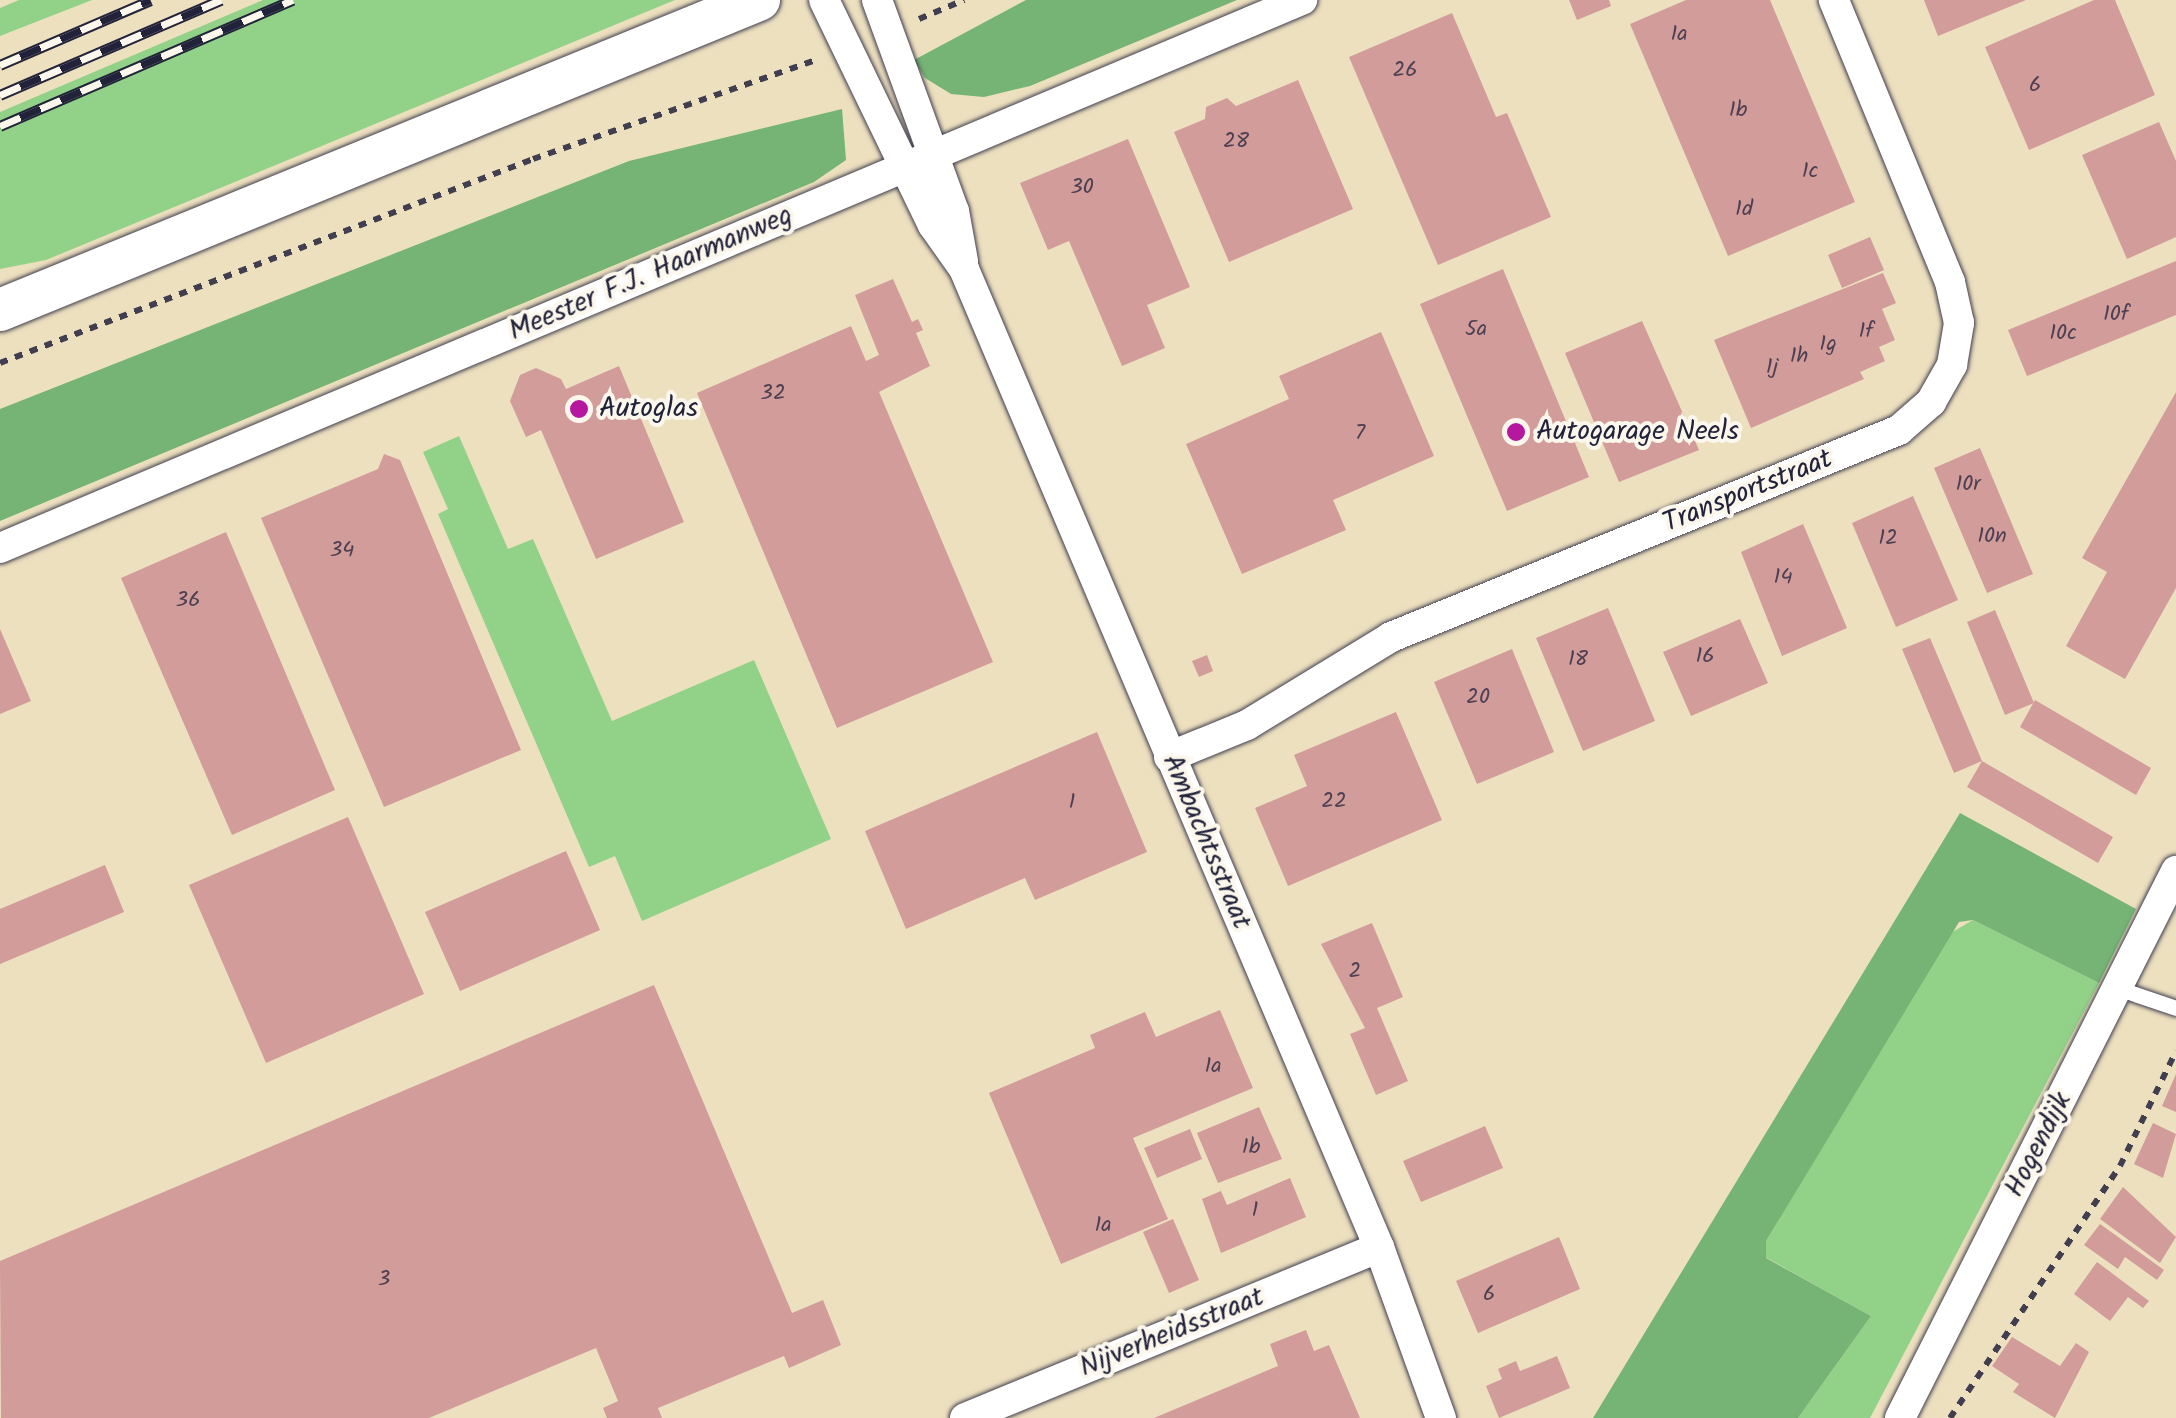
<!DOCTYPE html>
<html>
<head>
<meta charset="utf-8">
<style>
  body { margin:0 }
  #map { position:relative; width:2176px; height:1418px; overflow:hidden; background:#ede0bf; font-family:Kalam,sans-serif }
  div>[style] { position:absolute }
  .green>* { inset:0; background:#92d288 }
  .forest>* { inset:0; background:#75b474 }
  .building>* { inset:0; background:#d19c9a }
  .path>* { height:6px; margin-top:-3px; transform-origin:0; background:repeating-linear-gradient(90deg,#403e4f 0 8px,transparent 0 16px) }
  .roads { filter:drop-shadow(0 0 2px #403e4f) drop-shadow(0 0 2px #403e4f) }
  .lane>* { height:15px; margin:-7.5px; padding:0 7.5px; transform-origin:7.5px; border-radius:7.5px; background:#fff }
  .street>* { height:30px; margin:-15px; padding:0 15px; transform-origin:15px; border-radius:15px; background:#fff }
  .secondary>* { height:42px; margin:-21px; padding:0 21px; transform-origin:21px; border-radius:21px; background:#fff }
  .rail>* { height:11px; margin-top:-5.5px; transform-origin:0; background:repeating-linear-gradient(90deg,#fbf7ec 0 22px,#22223b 0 44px); box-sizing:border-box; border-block:2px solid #22223b }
  .dots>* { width:28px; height:28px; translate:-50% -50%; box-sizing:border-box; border:5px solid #fbf7ec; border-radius:50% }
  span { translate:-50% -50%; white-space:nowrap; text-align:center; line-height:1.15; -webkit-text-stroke:8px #fbf7ec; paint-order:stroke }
  .number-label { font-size:22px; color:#4e4053 }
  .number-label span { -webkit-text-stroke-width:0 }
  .street-label { font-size:28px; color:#22223b }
  .poi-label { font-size:28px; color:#22223b }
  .left { translate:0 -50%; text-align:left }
</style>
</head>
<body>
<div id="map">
  <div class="green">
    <i style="clip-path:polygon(19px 0,92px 0,0 36px,0 8px)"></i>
    <i style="clip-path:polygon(263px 0,675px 0,46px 260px,0 269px,0 112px)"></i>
    <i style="clip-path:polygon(459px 436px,508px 549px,533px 539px,612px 721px,754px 660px,831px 839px,642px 921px,615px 856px,589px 867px,438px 514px,448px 509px,423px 452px)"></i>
    <i style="clip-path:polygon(1973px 920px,2099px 983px,1870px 1418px,1798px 1418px,1871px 1316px,1765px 1257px,1766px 1241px,1949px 934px)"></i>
  </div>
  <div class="forest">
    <i style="clip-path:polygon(1026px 0,1237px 0,1030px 86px,984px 97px,951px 94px,925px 78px,914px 60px)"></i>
    <i style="clip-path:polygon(842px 109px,846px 160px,814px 182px,0 521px,0 409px,629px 161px)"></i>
    <i style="clip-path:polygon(1960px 813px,2136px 909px,2099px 983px,1973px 920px,1959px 922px,1766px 1241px,1766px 1258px,1871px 1316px,1798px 1418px,1593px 1418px)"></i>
  </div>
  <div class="building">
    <i style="clip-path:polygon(1569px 0,1609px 0,1611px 6px,1577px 20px)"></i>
    <i style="clip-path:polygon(1686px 0,1770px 0,1855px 202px,1728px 256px,1630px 24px)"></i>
    <i style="clip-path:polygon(1924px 0,2026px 0,1938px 36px)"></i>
    <i style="clip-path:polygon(2094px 0,2115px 0,2155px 95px,2029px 150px,1985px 47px)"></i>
    <i style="clip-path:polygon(1452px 13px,1496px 117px,1507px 113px,1551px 217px,1438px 265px,1349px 57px)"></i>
    <i style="clip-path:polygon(1298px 80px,1353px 209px,1229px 262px,1174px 132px,1205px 119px,1206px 107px,1227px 98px,1236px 106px)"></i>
    <i style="clip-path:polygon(2159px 122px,2176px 161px,2176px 237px,2127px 259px,2082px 155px)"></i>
    <i style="clip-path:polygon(1128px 139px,1190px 287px,1147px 305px,1165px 348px,1122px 366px,1069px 241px,1048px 250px,1020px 183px)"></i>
    <i style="clip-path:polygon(1870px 237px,1884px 270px,1842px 288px,1828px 255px)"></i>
    <i style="clip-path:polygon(2176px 261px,2176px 315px,2027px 376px,2008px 330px)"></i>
    <i style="clip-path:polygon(1503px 269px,1589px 477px,1507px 511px,1420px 304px)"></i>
    <i style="clip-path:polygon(1883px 273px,1896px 303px,1882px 309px,1895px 340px,1879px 347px,1885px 361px,1860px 372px,1864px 379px,1751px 428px,1714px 340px)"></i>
    <i style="clip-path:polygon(893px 279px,912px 322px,918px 319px,923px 330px,916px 333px,930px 366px,879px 392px,993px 662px,837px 728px,697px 393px,851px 326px,866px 361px,879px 355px,855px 295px)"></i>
    <i style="clip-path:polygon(1642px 321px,1699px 450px,1619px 482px,1565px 353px)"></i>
    <i style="clip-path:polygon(1381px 332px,1434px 456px,1333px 500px,1346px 530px,1242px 574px,1186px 444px,1289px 399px,1279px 376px)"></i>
    <i style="clip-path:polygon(619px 366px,684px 522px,596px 559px,541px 430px,526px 437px,510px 401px,520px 375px,536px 368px,561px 379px,566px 389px)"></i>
    <i style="clip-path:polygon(2176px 392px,2176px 588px,2125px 679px,2066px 646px,2107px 572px,2082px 558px)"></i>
    <i style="clip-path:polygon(1980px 448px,2033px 574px,1987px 593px,1934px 468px)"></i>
    <i style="clip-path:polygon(384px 454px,400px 460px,521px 750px,384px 807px,261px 518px,378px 469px)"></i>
    <i style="clip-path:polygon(1913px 496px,1958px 600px,1896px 627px,1852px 523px)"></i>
    <i style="clip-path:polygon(1803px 524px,1847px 628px,1782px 656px,1741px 552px)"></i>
    <i style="clip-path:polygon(226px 532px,335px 790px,232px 835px,121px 578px)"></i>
    <i style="clip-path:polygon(1608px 608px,1655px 721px,1583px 751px,1536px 638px)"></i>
    <i style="clip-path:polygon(1995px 610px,2034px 703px,2005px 715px,1967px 622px)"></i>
    <i style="clip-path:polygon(1740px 619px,1768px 683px,1691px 716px,1663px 652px)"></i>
    <i style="clip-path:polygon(0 629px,31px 701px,0 714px)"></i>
    <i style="clip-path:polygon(1930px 638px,1982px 761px,2113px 837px,2098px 863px,1967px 787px,1982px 761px,1954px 773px,1902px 649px)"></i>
    <i style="clip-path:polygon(1512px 649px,1554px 752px,1477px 784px,1434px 682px)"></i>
    <i style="clip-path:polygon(1207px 655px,1213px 671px,1199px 677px,1192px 661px)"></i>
    <i style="clip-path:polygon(2035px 700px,2151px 768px,2136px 795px,2020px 727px)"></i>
    <i style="clip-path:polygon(1396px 712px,1442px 820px,1288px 886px,1255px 808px,1307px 786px,1294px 755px)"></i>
    <i style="clip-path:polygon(1097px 732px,1147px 852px,1035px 900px,1025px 878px,906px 929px,865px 831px)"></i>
    <i style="clip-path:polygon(348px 817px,424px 994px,266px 1063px,189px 885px)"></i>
    <i style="clip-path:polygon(566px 851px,600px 930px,460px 991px,425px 912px)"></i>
    <i style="clip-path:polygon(105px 865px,124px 912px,0 964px,0 909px)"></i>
    <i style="clip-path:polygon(1372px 923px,1403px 997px,1377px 1008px,1408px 1081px,1376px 1095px,1350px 1034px,1365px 1028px,1321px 944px)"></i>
    <i style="clip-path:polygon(654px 985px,792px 1313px,823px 1300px,841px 1345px,789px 1368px,784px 1356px,658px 1408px,662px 1418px,607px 1418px,603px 1408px,618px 1401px,596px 1348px,429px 1418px,1px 1418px,0 1261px)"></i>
    <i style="clip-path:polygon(1220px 1010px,1253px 1088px,1133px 1138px,1168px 1219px,1061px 1264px,989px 1093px,1095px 1048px,1090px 1035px,1145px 1012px,1156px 1037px)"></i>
    <i style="clip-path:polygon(2176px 1074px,2176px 1112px,2162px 1106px)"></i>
    <i style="clip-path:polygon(1259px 1107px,1282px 1159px,1218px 1183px,1197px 1133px)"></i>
    <i style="clip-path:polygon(2153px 1123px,2176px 1134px,2163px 1178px,2134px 1164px)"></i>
    <i style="clip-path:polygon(1485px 1126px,1503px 1168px,1421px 1202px,1403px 1161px)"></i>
    <i style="clip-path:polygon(1190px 1129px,1202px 1159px,1157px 1178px,1144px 1148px)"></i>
    <i style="clip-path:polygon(1290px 1178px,1306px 1217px,1221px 1253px,1202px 1199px,1221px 1191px,1227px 1205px)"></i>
    <i style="clip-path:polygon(2123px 1187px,2176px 1237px,2160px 1263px,2100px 1219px)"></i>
    <i style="clip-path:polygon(1173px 1219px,1199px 1280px,1169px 1293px,1143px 1232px)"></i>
    <i style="clip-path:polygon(2100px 1224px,2164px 1270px,2157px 1280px,2125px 1257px,2118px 1269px,2084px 1245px)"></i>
    <i style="clip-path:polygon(1559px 1237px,1580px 1289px,1478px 1333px,1456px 1281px)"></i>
    <i style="clip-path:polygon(2097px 1262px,2149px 1301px,2143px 1308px,2128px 1297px,2110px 1321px,2074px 1294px)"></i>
    <i style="clip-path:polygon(1306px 1330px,1314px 1351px,1329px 1345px,1360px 1418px,1154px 1418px,1278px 1366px,1270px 1344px)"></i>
    <i style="clip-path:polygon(2012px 1337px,2060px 1366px,2076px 1343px,2089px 1352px,2055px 1418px,2013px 1392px,2019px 1384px,1992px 1366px)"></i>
    <i style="clip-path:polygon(1557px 1356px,1570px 1388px,1499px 1418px,1486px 1386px,1502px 1379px,1498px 1369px,1516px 1361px,1520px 1371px)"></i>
  </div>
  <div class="path">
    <i style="left:919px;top:19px;width:49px;rotate:-22.9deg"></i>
    <i style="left:0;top:363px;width:571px;rotate:-20.94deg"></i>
    <i style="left:533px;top:159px;width:303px;rotate:-19.3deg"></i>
    <i style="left:1950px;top:1418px;width:304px;rotate:-56deg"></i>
    <i style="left:2120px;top:1166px;width:128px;rotate:-64deg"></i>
  </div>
  <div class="roads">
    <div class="lane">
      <i style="left:2117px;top:988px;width:62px;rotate:18.7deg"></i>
    </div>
    <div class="street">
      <i style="left:824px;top:0;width:250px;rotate:64.2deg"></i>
      <i style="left:933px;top:225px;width:54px;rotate:54.8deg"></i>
      <i style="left:964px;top:269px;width:1062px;rotate:67.01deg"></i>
      <i style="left:1379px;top:1247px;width:182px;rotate:70.1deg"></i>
      <i style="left:877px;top:0;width:225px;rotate:70deg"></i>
      <i style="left:954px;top:211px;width:51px;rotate:79.8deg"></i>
      <i style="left:0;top:548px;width:1413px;rotate:-22.83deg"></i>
      <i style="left:1169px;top:757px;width:84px;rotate:-22.3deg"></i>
      <i style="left:1247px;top:725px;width:169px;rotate:-31.4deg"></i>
      <i style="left:1391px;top:637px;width:549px;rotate:-22.17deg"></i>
      <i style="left:1899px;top:430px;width:43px;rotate:-41.2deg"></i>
      <i style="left:1931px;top:402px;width:43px;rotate:-60.4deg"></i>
      <i style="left:1952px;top:365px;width:43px;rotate:-80.5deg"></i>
      <i style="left:1959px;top:323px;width:42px;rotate:-102.4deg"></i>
      <i style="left:1950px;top:282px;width:305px;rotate:-112.4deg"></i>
      <i style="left:965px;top:1418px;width:448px;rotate:-22.4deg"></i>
      <i style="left:1900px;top:1418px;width:613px;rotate:-63.23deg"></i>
    </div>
    <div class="secondary">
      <i style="left:0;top:310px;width:820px;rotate:-22.22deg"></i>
    </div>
  </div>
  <div class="rail">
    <i style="left:0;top:65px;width:164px;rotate:-23.3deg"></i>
    <i style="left:0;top:95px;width:241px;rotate:-23.3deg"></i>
    <i style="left:0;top:126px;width:319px;rotate:-23.3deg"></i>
  </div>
  <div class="dots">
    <i style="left:579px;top:409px;background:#b5179e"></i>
    <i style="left:1516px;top:432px;background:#b5179e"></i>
  </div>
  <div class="number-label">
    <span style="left:1679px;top:35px">1a</span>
    <span style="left:1405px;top:71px">26</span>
    <span style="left:2035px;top:86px">6</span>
    <span style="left:1738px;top:111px">1b</span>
    <span style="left:1236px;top:142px">28</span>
    <span style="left:1810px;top:172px">1c</span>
    <span style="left:1082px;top:188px">30</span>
    <span style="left:1744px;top:210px">1d</span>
    <span style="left:2116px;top:315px">10f</span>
    <span style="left:1476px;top:330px">5a</span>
    <span style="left:1866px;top:332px">1f</span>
    <span style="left:2063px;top:334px">10c</span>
    <span style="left:1828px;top:345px">1g</span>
    <span style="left:1799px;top:357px">1h</span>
    <span style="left:1772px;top:368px">1j</span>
    <span style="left:773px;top:394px">32</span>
    <span style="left:1360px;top:434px">7</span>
    <span style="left:1968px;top:485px">10r</span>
    <span style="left:1992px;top:537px">10n</span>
    <span style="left:1888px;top:539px">12</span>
    <span style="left:342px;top:551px">34</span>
    <span style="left:1783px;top:578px">14</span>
    <span style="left:188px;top:601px">36</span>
    <span style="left:1705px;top:657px">16</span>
    <span style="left:1578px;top:660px">18</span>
    <span style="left:1478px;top:698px">20</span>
    <span style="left:1334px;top:802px">22</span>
    <span style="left:1072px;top:803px">1</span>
    <span style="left:1355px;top:972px">2</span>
    <span style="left:1213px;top:1067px">1a</span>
    <span style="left:1251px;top:1148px">1b</span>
    <span style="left:1255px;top:1211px">1</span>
    <span style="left:1103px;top:1226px">1a</span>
    <span style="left:384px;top:1280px">3</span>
    <span style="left:1489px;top:1295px">6</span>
  </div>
  <div class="street-label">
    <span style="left:651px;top:274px;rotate:-23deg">Meester F.J. Haarmanweg</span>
    <span style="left:1748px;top:492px;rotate:-22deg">Transportstraat</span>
    <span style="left:1206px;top:842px;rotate:67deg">Ambachtsstraat</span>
    <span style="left:2039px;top:1145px;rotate:-63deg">Hogendijk</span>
    <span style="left:1172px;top:1333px;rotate:-22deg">Nijverheidsstraat</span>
  </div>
  <div class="poi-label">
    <span class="left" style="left:599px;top:409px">Autoglas</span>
    <span class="left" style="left:1536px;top:432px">Autogarage Neels</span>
  </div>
</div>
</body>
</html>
